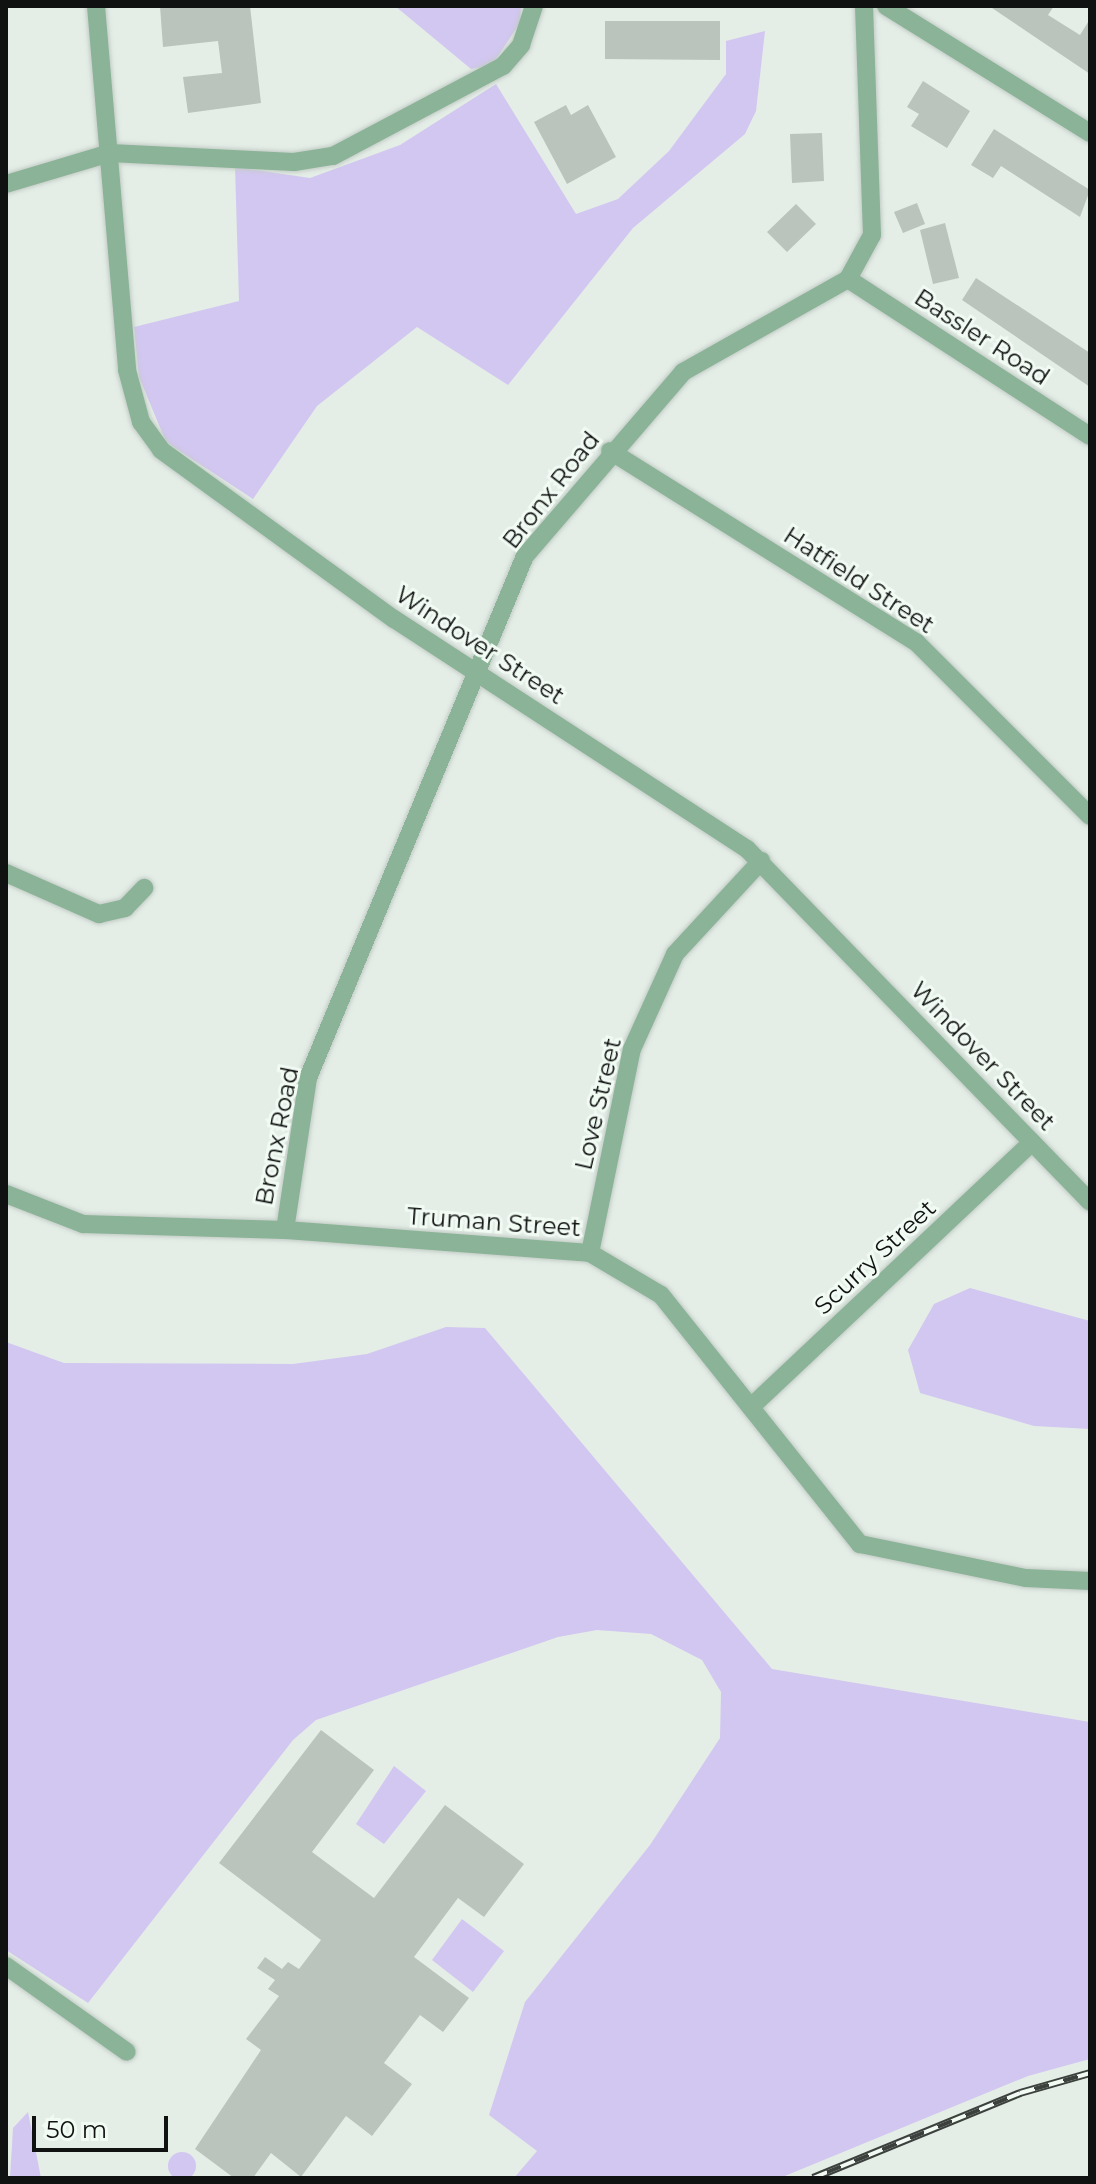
<!DOCTYPE html>
<html>
<head>
<meta charset="utf-8">
<style>
  body { margin:0 }
  #map { position:relative; width:1096px; height:2184px; overflow:hidden; background:#e4eee7; font-family:Montserrat,sans-serif }
  div>[style] { position:absolute }
  .green>* { inset:0; background:#d2c7f0 }
  .round { border-radius:50% }
  .building>* { inset:0; background:#bac4bd }
  .roads { filter:drop-shadow(0 0 2px #c2cbc5) drop-shadow(0 0 2px #c2cbc5) }
  .street>* { height:18px; margin:-9px; padding:0 9px; transform-origin:9px; border-radius:9px; background:#8ab397 }
  .rail>* { height:8px; margin-top:-4px; transform-origin:0; background:repeating-linear-gradient(90deg,#f1fbf4 0 15px,#3c413e 0 30px); box-sizing:border-box; border-block:2px solid #3c413e }
  span { translate:-50% -50%; white-space:nowrap; text-align:center; line-height:1.15; -webkit-text-stroke:6px #f1fbf4; paint-order:stroke }
  .street-label { font-size:24px; color:#0f1210 }
  .frame { position:absolute; inset:0; border:8px solid #0f1210; pointer-events:none }
  .scale { position:absolute; left:32px; top:2116px; width:136px; height:36px; box-sizing:border-box; border:4px solid #0f1210; border-top:0; padding-left:10px; font-size:24px; line-height:28px; white-space:nowrap; color:#0f1210; -webkit-text-stroke:6px #f1fbf4; paint-order:stroke }
</style>
</head>
<body>
<div id="map">
  <div class="green">
    <i style="clip-path:polygon(395px 6px,521px 6px,520px 23px,492px 65px,471px 69px)"></i>
    <i style="clip-path:polygon(765px 31px,756px 111px,745px 134px,633px 228px,508px 385px,417px 327px,317px 406px,253px 499px,166px 442px,139px 377px,134px 327px,239px 301px,235px 167px,310px 178px,400px 145px,496px 84px,576px 214px,618px 199px,669px 151px,726px 74px,726px 41px)"></i>
    <i style="clip-path:polygon(970px 1288px,1090px 1321px,1090px 1429px,1034px 1426px,920px 1393px,908px 1350px,934px 1304px)"></i>
    <i style="clip-path:polygon(446px 1327px,485px 1328px,772px 1669px,1090px 1722px,1090px 2059px,1028px 2076px,780px 2178px,514px 2178px,537px 2151px,489px 2115px,525px 2002px,650px 1845px,720px 1738px,721px 1692px,702px 1660px,651px 1634px,597px 1630px,558px 1637px,316px 1720px,293px 1740px,88px 2003px,6px 1950px,6px 1342px,64px 1363px,293px 1364px,367px 1354px)"></i>
    <i style="clip-path:polygon(394px 1766px,426px 1791px,384px 1844px,356px 1824px)"></i>
    <i style="clip-path:polygon(462px 1919px,504px 1951px,473px 1992px,432px 1960px)"></i>
    <i style="clip-path:polygon(28px 2112px,41px 2178px,10px 2178px,13px 2128px)"></i>
    <i class="round" style="left:168px;top:2152px;width:28px;height:28px"></i>
  </div>
  <div class="building">
    <i style="clip-path:polygon(160px 6px,250px 6px,261px 103px,188px 113px,183px 77px,222px 73px,218px 41px,163px 47px)"></i>
    <i style="clip-path:polygon(989px 6px,1054px 6px,1048px 15px,1080px 35px,1090px 19px,1090px 74px)"></i>
    <i style="clip-path:polygon(605px 21px,720px 21px,720px 60px,605px 59px)"></i>
    <i style="clip-path:polygon(923px 81px,970px 111px,947px 148px,911px 126px,919px 114px,907px 107px)"></i>
    <i style="clip-path:polygon(566px 105px,571px 115px,588px 105px,616px 157px,567px 184px,534px 122px)"></i>
    <i style="clip-path:polygon(994px 129px,1090px 190px,1080px 217px,1001px 166px,993px 178px,971px 165px)"></i>
    <i style="clip-path:polygon(822px 133px,824px 181px,792px 183px,790px 134px)"></i>
    <i style="clip-path:polygon(917px 203px,925px 224px,903px 233px,894px 212px)"></i>
    <i style="clip-path:polygon(796px 204px,816px 224px,787px 252px,767px 232px)"></i>
    <i style="clip-path:polygon(945px 223px,959px 278px,933px 284px,920px 230px)"></i>
    <i style="clip-path:polygon(976px 278px,1090px 353px,1090px 387px,962px 300px)"></i>
    <i style="clip-path:polygon(321px 1730px,374px 1770px,312px 1852px,374px 1898px,445px 1805px,524px 1864px,484px 1917px,458px 1898px,414px 1957px,469px 1998px,443px 2032px,420px 2015px,384px 2063px,412px 2084px,372px 2136px,346px 2116px,301px 2177px,271px 2153px,253px 2178px,234px 2178px,195px 2149px,261px 2050px,246px 2039px,279px 1996px,268px 1989px,275px 1980px,257px 1968px,265px 1957px,282px 1969px,288px 1962px,299px 1969px,321px 1940px,219px 1863px)"></i>
  </div>
  <div class="roads">
    <div class="street">
      <i style="left:96px;top:6px;width:365px;rotate:85.1deg"></i>
      <i style="left:127px;top:370px;width:54px;rotate:74.9deg"></i>
      <i style="left:141px;top:422px;width:34px;rotate:54deg"></i>
      <i style="left:161px;top:450px;width:288px;rotate:36deg"></i>
      <i style="left:394px;top:619px;width:421px;rotate:33.1deg"></i>
      <i style="left:747px;top:849px;width:492px;rotate:45.8deg"></i>
      <i style="left:886px;top:6px;width:240px;rotate:31.9deg"></i>
      <i style="left:6px;top:184px;width:109px;rotate:-16.6deg"></i>
      <i style="left:110px;top:153px;width:184px;rotate:2.8deg"></i>
      <i style="left:294px;top:162px;width:39px;rotate:-9deg"></i>
      <i style="left:333px;top:156px;width:192px;rotate:-27.9deg"></i>
      <i style="left:503px;top:66px;width:28px;rotate:-49deg"></i>
      <i style="left:521px;top:45px;width:41px;rotate:-71.6deg"></i>
      <i style="left:848px;top:279px;width:288px;rotate:33deg"></i>
      <i style="left:610px;top:451px;width:361px;rotate:32deg"></i>
      <i style="left:916px;top:642px;width:246px;rotate:45deg"></i>
      <i style="left:6px;top:873px;width:102px;rotate:23.8deg"></i>
      <i style="left:99px;top:914px;width:27px;rotate:-13deg"></i>
      <i style="left:125px;top:908px;width:28px;rotate:-46deg"></i>
      <i style="left:6px;top:1194px;width:83px;rotate:21.3deg"></i>
      <i style="left:83px;top:1224px;width:202px;rotate:1.7deg"></i>
      <i style="left:285px;top:1230px;width:306px;rotate:4.3deg"></i>
      <i style="left:590px;top:1253px;width:82px;rotate:30.6deg"></i>
      <i style="left:661px;top:1295px;width:319px;rotate:51.4deg"></i>
      <i style="left:860px;top:1544px;width:169px;rotate:11.6deg"></i>
      <i style="left:1026px;top:1578px;width:64px;rotate:2.7deg"></i>
      <i style="left:285px;top:1230px;width:154px;rotate:-81.4deg"></i>
      <i style="left:308px;top:1078px;width:565px;rotate:-67.43deg"></i>
      <i style="left:525px;top:556px;width:243px;rotate:-49.3deg"></i>
      <i style="left:683px;top:372px;width:189px;rotate:-29.4deg"></i>
      <i style="left:848px;top:279px;width:50px;rotate:-61.4deg"></i>
      <i style="left:872px;top:235px;width:229px;rotate:-92deg"></i>
      <i style="left:590px;top:1253px;width:208px;rotate:-78.4deg"></i>
      <i style="left:632px;top:1049px;width:104px;rotate:-65.6deg"></i>
      <i style="left:675px;top:954px;width:127px;rotate:-47.2deg"></i>
      <i style="left:751px;top:1407px;width:386px;rotate:-43.3deg"></i>
      <i style="left:6px;top:1966px;width:148px;rotate:35.4deg"></i>
    </div>
  </div>
  <div class="rail">
    <i style="left:813px;top:2178px;width:224px;rotate:-22.3deg"></i>
    <i style="left:1020px;top:2093px;width:73px;rotate:-15.9deg"></i>
  </div>
  <div class="street-label">
    <span style="left:982px;top:337px;rotate:33deg">Bassler Road</span>
    <span style="left:551px;top:490px;rotate:-52deg">Bronx Road</span>
    <span style="left:859px;top:580px;rotate:33deg">Hatfield Street</span>
    <span style="left:480px;top:645px;rotate:33deg">Windover Street</span>
    <span style="left:983px;top:1056px;rotate:46deg">Windover Street</span>
    <span style="left:598px;top:1104px;rotate:-77deg">Love Street</span>
    <span style="left:277px;top:1136px;rotate:-79deg">Bronx Road</span>
    <span style="left:494px;top:1222px;rotate:4deg">Truman Street</span>
    <span style="left:875px;top:1257px;rotate:-43deg">Scurry Street</span>
  </div>
  <div class="frame"></div>
  <div class="scale">50 m</div>
</div>
</body>
</html>
